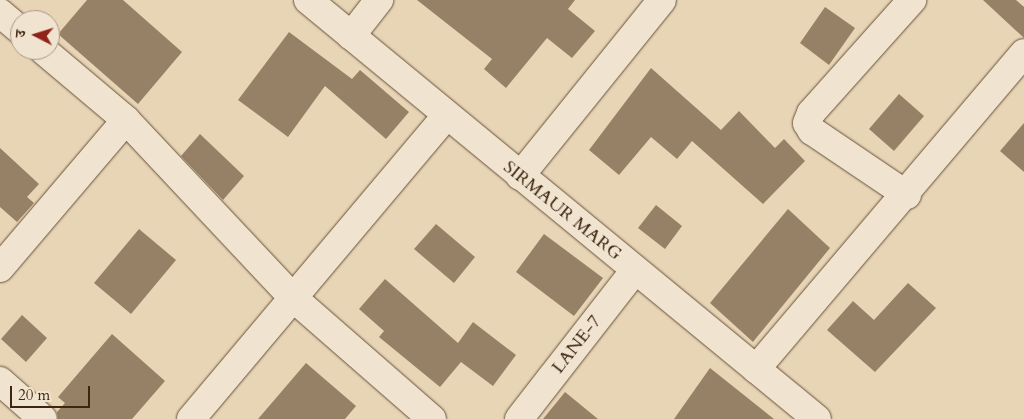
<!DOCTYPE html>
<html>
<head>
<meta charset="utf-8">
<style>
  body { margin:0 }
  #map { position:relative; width:1024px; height:419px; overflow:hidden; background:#e8d5b6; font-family:Cardo,"Noto Serif Devanagari",serif }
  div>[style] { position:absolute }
  .building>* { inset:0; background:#968166 }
  .roads { filter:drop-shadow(0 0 1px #685139) drop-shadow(0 0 1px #685139) }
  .minor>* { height:28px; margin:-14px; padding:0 14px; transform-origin:14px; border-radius:14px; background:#f0e4d0 }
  span { translate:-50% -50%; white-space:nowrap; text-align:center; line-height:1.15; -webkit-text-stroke:4px #f0e4d0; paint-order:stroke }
  .street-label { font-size:18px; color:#3d250f }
  .north { position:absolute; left:10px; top:10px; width:50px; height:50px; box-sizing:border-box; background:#f0e4d0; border:1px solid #a89883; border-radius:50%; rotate:275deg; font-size:14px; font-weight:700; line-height:20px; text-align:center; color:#3d250f }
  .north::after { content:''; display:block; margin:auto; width:18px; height:22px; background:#8f2418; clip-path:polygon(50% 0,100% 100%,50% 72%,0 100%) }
  .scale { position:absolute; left:10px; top:386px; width:80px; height:22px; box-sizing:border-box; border:2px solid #3d250f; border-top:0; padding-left:6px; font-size:15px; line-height:18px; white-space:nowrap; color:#3d250f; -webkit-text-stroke:4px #f0e4d0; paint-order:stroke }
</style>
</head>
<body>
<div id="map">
  <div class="building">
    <i style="clip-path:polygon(87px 0,123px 0,182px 52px,138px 104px,58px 34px)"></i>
    <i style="clip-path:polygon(417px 0,575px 0,568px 9px,595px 31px,572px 58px,547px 38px,506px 88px,484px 69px,492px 59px)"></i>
    <i style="clip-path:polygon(983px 0,1016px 0,1024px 7px,1024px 38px)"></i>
    <i style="clip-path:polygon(825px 7px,855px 28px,829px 65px,800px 43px)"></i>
    <i style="clip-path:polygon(289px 32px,352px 79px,360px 70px,409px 112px,386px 139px,325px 86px,288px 137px,238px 100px)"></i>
    <i style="clip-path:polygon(651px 68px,721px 130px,739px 111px,775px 148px,784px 139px,805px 161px,763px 204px,692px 141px,677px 159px,651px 137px,619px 175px,589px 150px)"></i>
    <i style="clip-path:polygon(899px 94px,924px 116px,894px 151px,869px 129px)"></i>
    <i style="clip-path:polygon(1024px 123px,1024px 172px,1000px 151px)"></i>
    <i style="clip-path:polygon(200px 134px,244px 176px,223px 200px,181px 156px)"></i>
    <i style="clip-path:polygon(0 148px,39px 184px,27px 197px,34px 203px,17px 222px,0 207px)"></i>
    <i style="clip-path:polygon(656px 205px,682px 226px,665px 249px,638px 228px)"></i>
    <i style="clip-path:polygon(788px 209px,830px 248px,753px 342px,710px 303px)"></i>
    <i style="clip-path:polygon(436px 224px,475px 257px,454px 283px,414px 249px)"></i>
    <i style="clip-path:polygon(139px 229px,176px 260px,131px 314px,94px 283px)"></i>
    <i style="clip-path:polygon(544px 234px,603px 278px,574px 316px,516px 272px)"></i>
    <i style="clip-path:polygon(385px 279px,458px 343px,473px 322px,516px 355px,493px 386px,461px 362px,440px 387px,379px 337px,384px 331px,359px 309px)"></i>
    <i style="clip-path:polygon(908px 283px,936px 308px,875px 372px,827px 330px,853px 301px,874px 320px)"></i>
    <i style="clip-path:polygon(22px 315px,47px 338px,26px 362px,1px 339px)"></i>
    <i style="clip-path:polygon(112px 334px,165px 381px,132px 419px,58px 419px,57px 412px,65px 403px,58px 397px)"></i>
    <i style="clip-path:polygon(306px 363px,356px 406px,345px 419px,258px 419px)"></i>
    <i style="clip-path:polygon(710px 368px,774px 419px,674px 419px)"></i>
    <i style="clip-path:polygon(565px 392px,598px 419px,543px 419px)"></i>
  </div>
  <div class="roads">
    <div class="minor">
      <i style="left:308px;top:0;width:659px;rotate:39.46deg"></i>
      <i style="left:0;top:13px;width:26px;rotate:40deg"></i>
      <i style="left:351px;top:36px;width:46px;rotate:-52.1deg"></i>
      <i style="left:43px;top:50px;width:109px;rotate:40.1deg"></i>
      <i style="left:126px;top:120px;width:241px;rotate:46.8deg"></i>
      <i style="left:291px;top:296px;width:187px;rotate:41.1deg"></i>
      <i style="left:520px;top:176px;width:226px;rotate:-51.1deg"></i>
      <i style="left:907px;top:195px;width:115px;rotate:-146deg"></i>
      <i style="left:812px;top:131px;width:9px;rotate:-122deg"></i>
      <i style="left:807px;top:123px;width:11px;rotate:-68deg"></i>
      <i style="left:811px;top:113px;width:152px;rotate:-48.2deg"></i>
      <i style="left:0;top:268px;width:194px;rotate:-49.6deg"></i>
      <i style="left:756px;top:369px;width:414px;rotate:-49.7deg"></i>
      <i style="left:0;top:381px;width:57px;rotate:41.5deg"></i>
      <i style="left:191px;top:419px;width:396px;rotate:-49.9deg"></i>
      <i style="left:519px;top:419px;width:189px;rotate:-52.1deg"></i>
    </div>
  </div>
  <div class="street-label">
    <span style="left:562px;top:211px;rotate:39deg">SIRMAUR MARG</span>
    <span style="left:577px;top:345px;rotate:-52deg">LANE-7</span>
  </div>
  <div class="north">उ</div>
  <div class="scale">20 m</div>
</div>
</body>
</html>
